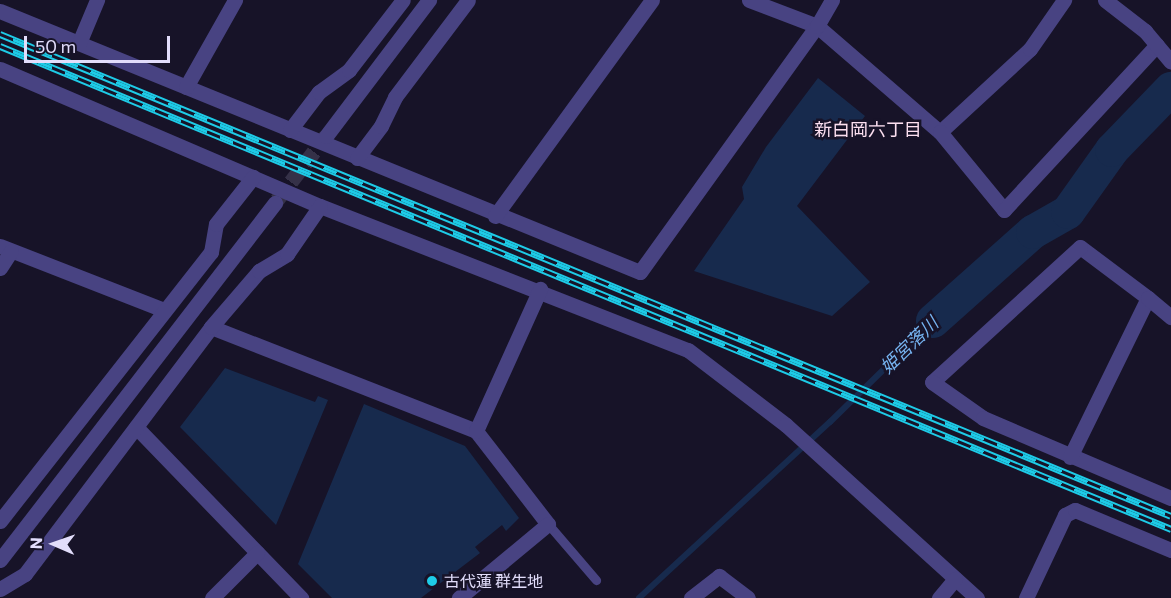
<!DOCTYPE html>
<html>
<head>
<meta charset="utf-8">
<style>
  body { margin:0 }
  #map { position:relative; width:1171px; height:598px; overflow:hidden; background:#171328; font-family:Commissioner,"Noto Sans JP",sans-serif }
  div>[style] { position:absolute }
  .water>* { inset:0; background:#172a4d }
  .stream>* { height:6px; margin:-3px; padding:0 3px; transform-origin:3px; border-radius:3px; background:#172a4d }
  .river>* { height:34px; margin:-17px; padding:0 17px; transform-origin:17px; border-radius:17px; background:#172a4d }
  .tertiary-tunnel>* { height:15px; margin-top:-7.5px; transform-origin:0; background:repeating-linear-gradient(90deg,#353148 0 15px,transparent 0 23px) }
  .service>* { height:9px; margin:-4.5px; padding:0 4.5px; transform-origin:4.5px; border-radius:4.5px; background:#484382 }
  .minor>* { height:15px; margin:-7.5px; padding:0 7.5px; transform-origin:7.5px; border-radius:7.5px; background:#484382 }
  .tertiary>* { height:15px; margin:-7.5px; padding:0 7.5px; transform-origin:7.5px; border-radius:7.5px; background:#484382 }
  .rail>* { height:7px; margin-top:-3.5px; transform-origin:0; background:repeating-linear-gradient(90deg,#171328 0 14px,#1ecbe7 0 28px); box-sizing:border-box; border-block:2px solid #1ecbe7 }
  .dots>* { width:16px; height:16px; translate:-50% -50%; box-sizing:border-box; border:3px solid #171328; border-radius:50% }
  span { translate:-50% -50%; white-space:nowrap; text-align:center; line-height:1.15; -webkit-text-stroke:5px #171328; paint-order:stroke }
  .poi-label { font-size:16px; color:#e2ddfb }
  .left { translate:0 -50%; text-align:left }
  .neighbourhood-label { font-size:18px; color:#fcdff0 }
  .water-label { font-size:18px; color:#76b3f0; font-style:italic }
  .north { position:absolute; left:24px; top:514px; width:60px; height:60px; -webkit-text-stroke:4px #171328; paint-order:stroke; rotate:272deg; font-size:16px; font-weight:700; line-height:24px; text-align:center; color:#e2ddfb }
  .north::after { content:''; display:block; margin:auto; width:21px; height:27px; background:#e2ddfb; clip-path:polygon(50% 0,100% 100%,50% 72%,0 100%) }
  .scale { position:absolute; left:24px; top:36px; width:146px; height:27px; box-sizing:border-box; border:3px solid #e2ddfb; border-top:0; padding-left:8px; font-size:18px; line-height:21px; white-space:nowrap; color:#e2ddfb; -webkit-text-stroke:4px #171328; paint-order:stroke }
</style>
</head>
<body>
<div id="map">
  <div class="water">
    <i style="clip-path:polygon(818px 78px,865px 116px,797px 206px,870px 282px,832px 316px,694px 271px,744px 199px,742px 187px,766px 147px)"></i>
    <i style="clip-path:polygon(225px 368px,315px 402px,318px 396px,328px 400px,276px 525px,180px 427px)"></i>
    <i style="clip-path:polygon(364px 404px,465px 446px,519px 518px,506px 531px,502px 525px,475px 547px,480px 553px,421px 598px,332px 598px,298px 564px)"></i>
  </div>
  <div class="stream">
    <i style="left:1024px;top:222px;width:13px;rotate:48deg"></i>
    <i style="left:639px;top:598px;width:260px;rotate:-42.7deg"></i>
    <i style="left:830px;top:422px;width:144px;rotate:-44.4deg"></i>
  </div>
  <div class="river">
    <i style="left:933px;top:321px;width:134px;rotate:-41.7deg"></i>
    <i style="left:1033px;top:232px;width:40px;rotate:-29.7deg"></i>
    <i style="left:1068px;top:212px;width:76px;rotate:-54.6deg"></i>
    <i style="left:1112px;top:150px;width:85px;rotate:-46deg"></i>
  </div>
  <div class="tertiary-tunnel">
    <i style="left:277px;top:200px;width:81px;rotate:-52.6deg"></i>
  </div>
  <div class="service">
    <i style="left:548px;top:524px;width:74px;rotate:49.4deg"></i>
  </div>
  <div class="minor">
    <i style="left:749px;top:0;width:73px;rotate:20.9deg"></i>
    <i style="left:817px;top:26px;width:162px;rotate:40.8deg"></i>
    <i style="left:940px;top:132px;width:122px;rotate:-42.7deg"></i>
    <i style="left:1030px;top:49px;width:60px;rotate:-55.2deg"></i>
    <i style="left:0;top:11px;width:691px;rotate:22.19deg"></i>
    <i style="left:640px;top:272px;width:303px;rotate:-54.3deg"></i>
    <i style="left:817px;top:26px;width:30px;rotate:-60deg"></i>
    <i style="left:79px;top:43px;width:47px;rotate:-67.3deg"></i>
    <i style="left:0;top:69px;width:348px;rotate:23.2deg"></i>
    <i style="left:320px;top:206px;width:395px;rotate:21.4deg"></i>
    <i style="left:688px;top:350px;width:123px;rotate:37.4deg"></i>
    <i style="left:786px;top:425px;width:258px;rotate:42.2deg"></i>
    <i style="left:186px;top:87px;width:100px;rotate:-60.6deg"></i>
    <i style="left:290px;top:130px;width:48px;rotate:-52.7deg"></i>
    <i style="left:319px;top:92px;width:37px;rotate:-36deg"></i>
    <i style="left:349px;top:70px;width:88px;rotate:-52.4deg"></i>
    <i style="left:940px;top:132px;width:101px;rotate:50.6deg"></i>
    <i style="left:1004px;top:210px;width:225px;rotate:-47.2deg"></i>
    <i style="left:357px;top:158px;width:40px;rotate:-53deg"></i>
    <i style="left:381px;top:126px;width:32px;rotate:-64deg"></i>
    <i style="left:395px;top:97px;width:121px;rotate:-53deg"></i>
    <i style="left:495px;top:216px;width:267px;rotate:-54deg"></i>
    <i style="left:0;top:246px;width:176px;rotate:21.3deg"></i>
    <i style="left:0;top:268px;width:20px;rotate:-57deg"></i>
    <i style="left:1148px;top:298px;width:85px;rotate:-143.1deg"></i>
    <i style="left:1080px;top:247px;width:200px;rotate:137.6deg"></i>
    <i style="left:932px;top:382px;width:62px;rotate:35.2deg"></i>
    <i style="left:983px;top:418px;width:204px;rotate:23.1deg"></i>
    <i style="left:211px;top:327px;width:285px;rotate:21.4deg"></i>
    <i style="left:476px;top:431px;width:118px;rotate:52.3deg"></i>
    <i style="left:548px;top:524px;width:116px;rotate:140.3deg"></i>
    <i style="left:136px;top:427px;width:238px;rotate:46deg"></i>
    <i style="left:476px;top:431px;width:156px;rotate:-65.7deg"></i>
    <i style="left:1070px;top:457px;width:177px;rotate:-63.9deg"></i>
    <i style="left:1148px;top:298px;width:30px;rotate:40deg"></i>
    <i style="left:0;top:521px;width:342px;rotate:-51.9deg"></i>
    <i style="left:211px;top:252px;width:28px;rotate:-80deg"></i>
    <i style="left:216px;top:224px;width:60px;rotate:-51.8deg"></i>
    <i style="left:0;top:589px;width:29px;rotate:-31deg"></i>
    <i style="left:25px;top:574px;width:309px;rotate:-53deg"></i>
    <i style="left:211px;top:327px;width:74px;rotate:-49.4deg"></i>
    <i style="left:259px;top:271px;width:33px;rotate:-31deg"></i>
    <i style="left:287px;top:254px;width:58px;rotate:-55.5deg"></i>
    <i style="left:212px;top:598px;width:64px;rotate:-45deg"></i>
    <i style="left:691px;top:598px;width:36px;rotate:-38deg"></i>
    <i style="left:719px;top:576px;width:36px;rotate:37deg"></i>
    <i style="left:939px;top:598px;width:25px;rotate:-50deg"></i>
    <i style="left:1026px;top:598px;width:92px;rotate:-64.8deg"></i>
    <i style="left:1065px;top:515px;width:11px;rotate:-27deg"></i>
    <i style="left:1075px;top:510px;width:104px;rotate:22.6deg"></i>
  </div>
  <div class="tertiary">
    <i style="left:1105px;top:0;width:51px;rotate:37.8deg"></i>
    <i style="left:1145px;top:31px;width:40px;rotate:50deg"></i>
    <i style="left:326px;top:136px;width:171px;rotate:-52.9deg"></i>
    <i style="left:0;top:560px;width:451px;rotate:-52.4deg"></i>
  </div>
  <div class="rail">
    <i style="left:0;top:34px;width:1266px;rotate:22.37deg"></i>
    <i style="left:0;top:46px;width:1267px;rotate:22.41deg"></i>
  </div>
  <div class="dots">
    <i style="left:432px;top:581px;background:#1ecbe7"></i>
  </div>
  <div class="poi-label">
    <span class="left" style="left:444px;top:581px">古代蓮 群生地</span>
  </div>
  <div class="neighbourhood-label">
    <span style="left:868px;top:129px">新白岡六丁目</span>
  </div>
  <div class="water-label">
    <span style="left:909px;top:345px;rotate:-44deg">姫宮落川</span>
  </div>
  <div class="north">N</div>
  <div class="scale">50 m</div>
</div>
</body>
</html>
